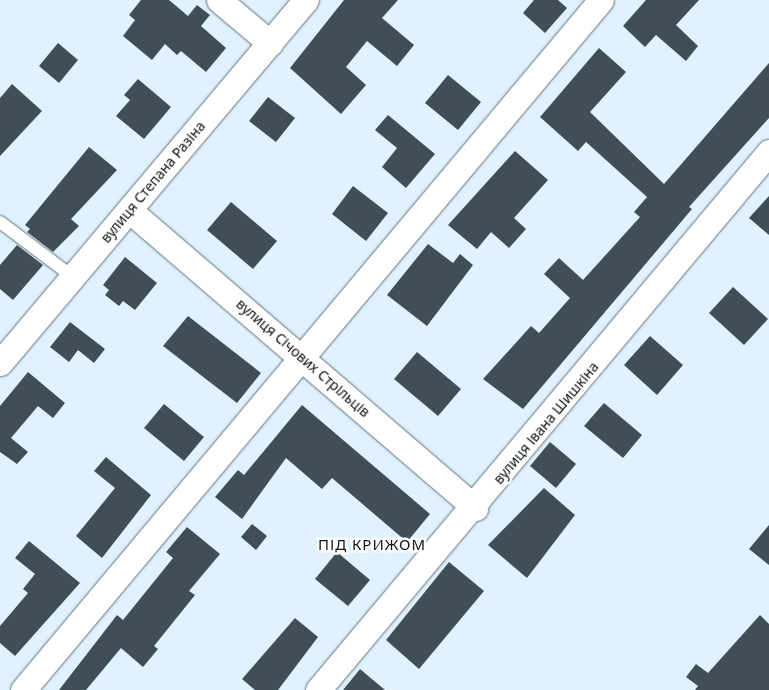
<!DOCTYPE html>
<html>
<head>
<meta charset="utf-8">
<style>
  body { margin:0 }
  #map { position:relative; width:769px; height:690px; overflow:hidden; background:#e1f2ff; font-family:"Noto Sans",sans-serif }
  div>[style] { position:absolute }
  .building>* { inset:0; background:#404e58 }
  .roads { filter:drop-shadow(0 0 1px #63727d) drop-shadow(0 0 1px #63727d) }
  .lane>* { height:12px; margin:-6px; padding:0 6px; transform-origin:6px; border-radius:6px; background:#fff }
  .street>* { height:25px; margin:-12.5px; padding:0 12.5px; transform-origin:12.5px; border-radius:12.5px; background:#fff }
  span { translate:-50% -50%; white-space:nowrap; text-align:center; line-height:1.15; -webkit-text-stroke:5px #fdfdfd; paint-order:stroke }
  .street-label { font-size:14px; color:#0f1519 }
  .neighbourhood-label { font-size:15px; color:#0f1519; letter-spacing:1px }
</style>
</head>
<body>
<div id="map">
  <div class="building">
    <i style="clip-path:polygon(141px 0,169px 0,188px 16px,197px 5px,210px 15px,201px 26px,226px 48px,206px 72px,181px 51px,177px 55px,165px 44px,152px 60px,123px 36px,135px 20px,129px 15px)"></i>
    <i style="clip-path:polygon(344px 0,398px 0,382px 18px,414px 45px,397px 66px,367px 41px,346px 67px,366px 85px,341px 114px,290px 68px)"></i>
    <i style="clip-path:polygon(534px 0,558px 0,567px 8px,545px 33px,523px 13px)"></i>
    <i style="clip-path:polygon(646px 0,699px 0,676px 25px,698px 46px,686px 61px,656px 35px,645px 47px,623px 26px)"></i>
    <i style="clip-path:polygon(58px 43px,78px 60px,59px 83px,39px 66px)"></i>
    <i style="clip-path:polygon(599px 48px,626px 72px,590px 112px,664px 184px,769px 63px,769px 118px,689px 207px,692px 209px,523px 409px,483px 379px,531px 326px,539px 333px,570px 298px,544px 274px,559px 258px,583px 280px,640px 217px,634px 212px,647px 197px,586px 142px,578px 151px,540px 117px)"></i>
    <i style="clip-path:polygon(448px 75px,481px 102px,458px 130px,425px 103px)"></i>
    <i style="clip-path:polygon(138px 79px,171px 107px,144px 139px,116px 116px,130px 100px,124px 95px)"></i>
    <i style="clip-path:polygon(12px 84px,42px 111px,0 156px,0 98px)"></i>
    <i style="clip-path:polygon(268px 97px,295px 118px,276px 142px,249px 121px)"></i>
    <i style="clip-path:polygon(388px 115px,435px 154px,406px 188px,382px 167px,397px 148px,375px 130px)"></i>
    <i style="clip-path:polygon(89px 147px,117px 170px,71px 219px,79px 226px,53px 252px,27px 232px,30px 229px,25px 225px)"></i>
    <i style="clip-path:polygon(515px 151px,548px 180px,514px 218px,526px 229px,509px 248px,491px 232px,477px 249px,448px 225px)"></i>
    <i style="clip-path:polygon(353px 186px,388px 213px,366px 241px,332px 214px)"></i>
    <i style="clip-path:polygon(769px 196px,769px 235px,749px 218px)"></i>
    <i style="clip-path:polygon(231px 202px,277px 241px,253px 269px,207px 230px)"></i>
    <i style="clip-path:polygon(428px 244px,453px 263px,460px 254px,473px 265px,427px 326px,387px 295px)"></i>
    <i style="clip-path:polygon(17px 245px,43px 265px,13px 300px,0 289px,0 265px)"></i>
    <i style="clip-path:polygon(125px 257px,157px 283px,135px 310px,123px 301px,119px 306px,105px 295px,109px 290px,103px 285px)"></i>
    <i style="clip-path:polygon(733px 287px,768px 319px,744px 345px,709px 313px)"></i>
    <i style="clip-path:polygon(188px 316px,261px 373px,237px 403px,163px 346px)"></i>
    <i style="clip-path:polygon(70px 322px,105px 349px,94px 363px,78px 350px,69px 362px,50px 347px)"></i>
    <i style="clip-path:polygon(650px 336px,683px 365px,657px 395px,624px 365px)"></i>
    <i style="clip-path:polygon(417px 352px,461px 389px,438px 416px,394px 379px)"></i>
    <i style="clip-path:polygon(28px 372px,65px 403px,53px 418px,38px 406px,11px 438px,28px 452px,17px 464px,0 452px,0 406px)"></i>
    <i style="clip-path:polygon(604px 403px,642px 435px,623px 458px,584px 426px)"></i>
    <i style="clip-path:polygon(164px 404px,204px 437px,184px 461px,144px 428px)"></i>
    <i style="clip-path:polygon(302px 405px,430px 514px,407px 542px,332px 478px,322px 489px,286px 458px,242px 519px,215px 497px,238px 470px,244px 475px)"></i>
    <i style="clip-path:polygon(550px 442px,576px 464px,556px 488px,530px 466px)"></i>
    <i style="clip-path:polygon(106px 457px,151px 495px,102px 558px,76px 536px,115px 488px,94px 471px)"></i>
    <i style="clip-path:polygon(544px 488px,575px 515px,527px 578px,488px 545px)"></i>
    <i style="clip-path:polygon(252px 524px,267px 536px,256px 550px,241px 537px)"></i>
    <i style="clip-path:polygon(769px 525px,769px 565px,749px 549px)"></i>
    <i style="clip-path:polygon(187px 527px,220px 554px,189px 591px,195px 595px,154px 646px,158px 649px,143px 667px,121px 648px,86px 690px,59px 690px,117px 615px,123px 620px,173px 558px,166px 552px)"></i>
    <i style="clip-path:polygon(29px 541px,80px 583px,15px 656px,0 643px,0 626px,28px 593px,23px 589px,35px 574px,15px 558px)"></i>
    <i style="clip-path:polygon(337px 552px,370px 580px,348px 606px,315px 579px)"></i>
    <i style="clip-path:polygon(449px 562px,484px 591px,419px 669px,386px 640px)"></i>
    <i style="clip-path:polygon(760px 615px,769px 624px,769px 690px,695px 690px,698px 686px,686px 677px,696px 664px,708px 673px)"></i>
    <i style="clip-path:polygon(295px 618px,318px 637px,278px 690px,255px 690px,242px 679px)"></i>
    <i style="clip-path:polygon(360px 669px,385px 690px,343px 690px)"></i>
  </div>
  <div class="roads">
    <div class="lane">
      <i style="left:0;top:222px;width:91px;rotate:37deg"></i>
    </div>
    <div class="street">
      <i style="left:219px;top:0;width:67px;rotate:40.1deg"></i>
      <i style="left:129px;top:210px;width:457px;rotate:40.7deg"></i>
      <i style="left:0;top:363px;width:475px;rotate:-49.9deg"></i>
      <i style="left:23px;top:690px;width:900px;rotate:-50.05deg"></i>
      <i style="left:318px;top:690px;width:702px;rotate:-50.03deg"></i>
    </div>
  </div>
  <div class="street-label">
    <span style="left:153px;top:182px;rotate:-50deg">вулиця Степана Разіна</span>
    <span style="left:303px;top:358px;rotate:41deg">вулиця Січових Стрільців</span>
    <span style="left:546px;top:423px;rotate:-50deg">вулиця Івана Шишкіна</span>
  </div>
  <div class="neighbourhood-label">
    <span style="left:372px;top:545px">ПІД КРИЖОМ</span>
  </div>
</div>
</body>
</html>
